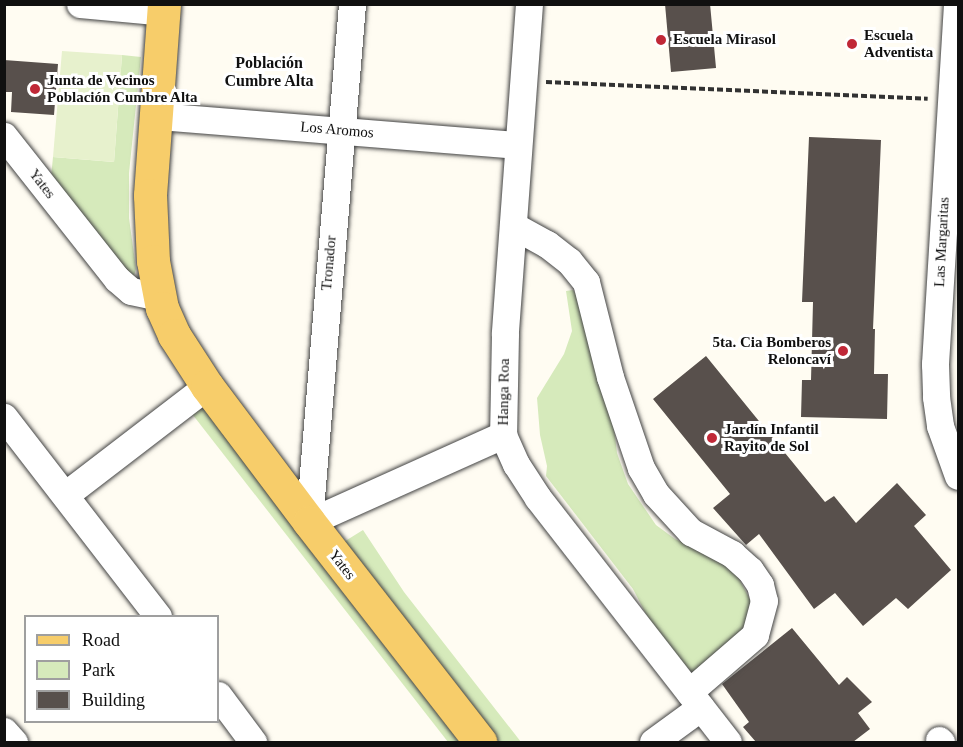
<!DOCTYPE html>
<html>
<head>
<meta charset="utf-8">
<style>
  body { margin:0 }
  #map { position:relative; width:963px; height:747px; overflow:hidden; background:#fffcf2; font-family:Georgia,serif }
  div>[style] { position:absolute }
  .green>* { inset:0; background:#d6eabb }
  .pitch>* { inset:0; background:#e7f1cd }
  .building>* { inset:0; background:#58504c }
  .path>* { height:4px; margin-top:-2px; transform-origin:0; background:repeating-linear-gradient(90deg,#323232 0 6px,transparent 0 9px) }
  .roads { filter:drop-shadow(0 0 2px #434343) drop-shadow(0 0 2px #434343) }
  .minor>* { height:27px; margin:-13.5px; padding:0 13.5px; transform-origin:13.5px; border-radius:13.5px; background:#fff }
  .major>* { height:33px; margin:-16.5px; padding:0 16.5px; transform-origin:16.5px; border-radius:16.5px; background:#f7cd6a }
  .dots>* { width:16px; height:16px; translate:-50% -50%; box-sizing:border-box; border:3px solid #fff; border-radius:50% }
  span { translate:-50% -50%; white-space:nowrap; text-align:center; line-height:1.15; -webkit-text-stroke:6px #fff; paint-order:stroke }
  .poi-label { font-size:15px; color:#101010; font-weight:700 }
  .left { translate:0 -50%; text-align:left }
  .right { translate:-100% -50%; text-align:right }
  .street-label { font-size:15px; color:#101010 }
  .neighbourhood-label { font-size:16px; color:#101010; font-weight:700 }
  .frame { position:absolute; inset:0; border:6px solid #101010; pointer-events:none }
  .legend { position:absolute; left:24px; top:615px; width:195px; height:108px; box-sizing:border-box; background:#fff; border:2px solid #9f9f9f; margin:0; padding:8px 10px; list-style:none; font-size:18px; color:#101010 }
  .legend li { display:flex; align-items:center; gap:12px; height:30px }
  .legend b { width:30px; border:2px solid #9f9f9f }
</style>
</head>
<body>
<div id="map">
  <div class="green">
    <i style="clip-path:polygon(122px 55px,141px 57px,129px 173px,129px 218px,136px 269px,133px 279px,51px 177px,53px 157px,114px 162px)"></i>
    <i style="clip-path:polygon(573px 290px,580px 300px,611px 403px,617px 453px,628px 484px,656px 525px,675px 539px,714px 556px,737px 575px,752px 603px,750px 630px,694px 676px,650px 622px,633px 589px,546px 476px,547px 466px,540px 435px,537px 398px,564px 354px,572px 331px,566px 291px)"></i>
    <i style="clip-path:polygon(197px 406px,205px 407px,467px 742px,448px 742px,189px 410px)"></i>
    <i style="clip-path:polygon(363px 530px,404px 592px,521px 742px,494px 742px,342px 543px)"></i>
  </div>
  <div class="pitch">
    <i style="clip-path:polygon(62px 51px,122px 55px,114px 162px,53px 157px)"></i>
  </div>
  <div class="building">
    <i style="clip-path:polygon(665px 4px,710px 4px,716px 68px,671px 72px)"></i>
    <i style="clip-path:polygon(4px 60px,58px 64px,54px 115px,11px 112px,12px 92px,4px 92px)"></i>
    <i style="clip-path:polygon(809px 137px,881px 140px,873px 329px,875px 329px,874px 374px,888px 374px,887px 419px,801px 417px,802px 380px,811px 380px,813px 302px,802px 302px)"></i>
    <i style="clip-path:polygon(706px 356px,825px 502px,834px 496px,856px 523px,897px 483px,926px 515px,914px 526px,951px 570px,908px 609px,896px 598px,863px 626px,835px 593px,814px 609px,759px 534px,746px 545px,713px 508px,730px 494px,653px 399px)"></i>
    <i style="clip-path:polygon(792px 628px,839px 685px,847px 677px,872px 702px,858px 713px,870px 729px,853px 742px,756px 742px,743px 727px,749px 722px,722px 684px)"></i>
  </div>
  <div class="path">
    <i style="left:546px;top:82px;width:382px;rotate:2.5deg"></i>
  </div>
  <div class="roads">
    <div class="minor">
      <i style="left:80px;top:4px;width:84px;rotate:5.4deg"></i>
      <i style="left:352px;top:4px;width:520px;rotate:94.75deg"></i>
      <i style="left:309px;top:522px;width:213px;rotate:-24.2deg"></i>
      <i style="left:529px;top:4px;width:331px;rotate:94.2deg"></i>
      <i style="left:505px;top:334px;width:101px;rotate:91.1deg"></i>
      <i style="left:503px;top:435px;width:32px;rotate:66deg"></i>
      <i style="left:516px;top:464px;width:40px;rotate:57.1deg"></i>
      <i style="left:538px;top:498px;width:309px;rotate:52.1deg"></i>
      <i style="left:957px;top:4px;width:361px;rotate:93.5deg"></i>
      <i style="left:935px;top:364px;width:33px;rotate:88deg"></i>
      <i style="left:936px;top:397px;width:29px;rotate:82deg"></i>
      <i style="left:940px;top:426px;width:53px;rotate:70.2deg"></i>
      <i style="left:157px;top:116px;width:362px;rotate:4.6deg"></i>
      <i style="left:4px;top:136px;width:182px;rotate:51.7deg"></i>
      <i style="left:117px;top:279px;width:18px;rotate:41deg"></i>
      <i style="left:131px;top:291px;width:29px;rotate:12deg"></i>
      <i style="left:514px;top:226px;width:38px;rotate:29deg"></i>
      <i style="left:547px;top:244px;width:28px;rotate:38deg"></i>
      <i style="left:569px;top:261px;width:27px;rotate:51deg"></i>
      <i style="left:586px;top:282px;width:98px;rotate:75.8deg"></i>
      <i style="left:610px;top:377px;width:96px;rotate:71.2deg"></i>
      <i style="left:641px;top:468px;width:30px;rotate:60deg"></i>
      <i style="left:656px;top:494px;width:52px;rotate:47.4deg"></i>
      <i style="left:691px;top:532px;width:47px;rotate:28.2deg"></i>
      <i style="left:732px;top:554px;width:24px;rotate:42deg"></i>
      <i style="left:750px;top:570px;width:18px;rotate:56deg"></i>
      <i style="left:760px;top:585px;width:16px;rotate:76deg"></i>
      <i style="left:764px;top:601px;width:35px;rotate:105deg"></i>
      <i style="left:755px;top:635px;width:87px;rotate:139.2deg"></i>
      <i style="left:4px;top:417px;width:252px;rotate:52.3deg"></i>
      <i style="left:65px;top:495px;width:179px;rotate:-37.5deg"></i>
      <i style="left:218px;top:695px;width:59px;rotate:53.3deg"></i>
      <i style="left:4px;top:731px;width:15px;rotate:48deg"></i>
      <i style="left:939px;top:740px;width:3px;rotate:45deg"></i>
      <i style="left:653px;top:742px;width:59px;rotate:-36.1deg"></i>
    </div>
    <div class="major">
      <i style="left:164px;top:4px;width:192px;rotate:94.2deg"></i>
      <i style="left:150px;top:195px;width:66px;rotate:87.4deg"></i>
      <i style="left:153px;top:261px;width:48px;rotate:79.2deg"></i>
      <i style="left:162px;top:308px;width:30px;rotate:66deg"></i>
      <i style="left:174px;top:335px;width:61px;rotate:57.1deg"></i>
      <i style="left:207px;top:386px;width:170px;rotate:53.1deg"></i>
      <i style="left:309px;top:522px;width:279px;rotate:52.1deg"></i>
    </div>
  </div>
  <div class="dots">
    <i style="left:661px;top:40px;background:#c02837"></i>
    <i style="left:852px;top:44px;background:#c02837"></i>
    <i style="left:35px;top:89px;background:#c02837"></i>
    <i style="left:843px;top:351px;background:#c02837"></i>
    <i style="left:712px;top:438px;background:#c02837"></i>
  </div>
  <div class="poi-label">
    <span class="left" style="left:864px;top:44px">Escuela<br>Adventista</span>
    <span class="left" style="left:673px;top:40px">Escuela Mirasol</span>
    <span class="left" style="left:47px;top:89px">Junta de Vecinos<br>Población Cumbre Alta</span>
    <span class="right" style="left:831px;top:351px">5ta. Cia Bomberos<br>Reloncaví</span>
    <span class="left" style="left:724px;top:438px">Jardín Infantil<br>Rayito de Sol</span>
  </div>
  <div class="street-label">
    <span style="left:337px;top:130px;rotate:5deg">Los Aromos</span>
    <span style="left:42px;top:184px;rotate:52deg">Yates</span>
    <span style="left:942px;top:242px;rotate:-87deg">Las Margaritas</span>
    <span style="left:329px;top:263px;rotate:-85deg">Tronador</span>
    <span style="left:504px;top:392px;rotate:-89deg">Hanga Roa</span>
    <span style="left:342px;top:565px;rotate:52deg">Yates</span>
  </div>
  <div class="neighbourhood-label">
    <span style="left:269px;top:72px">Población<br>Cumbre Alta</span>
  </div>
  <div class="frame"></div>
  <ul class="legend">
  <li><b style="height:8px;background:#f7cd6a"></b>Road</li>
  <li><b style="height:16px;background:#d6eabb"></b>Park</li>
  <li><b style="height:16px;background:#58504c"></b>Building</li>
  </ul>
</div>
</body>
</html>
